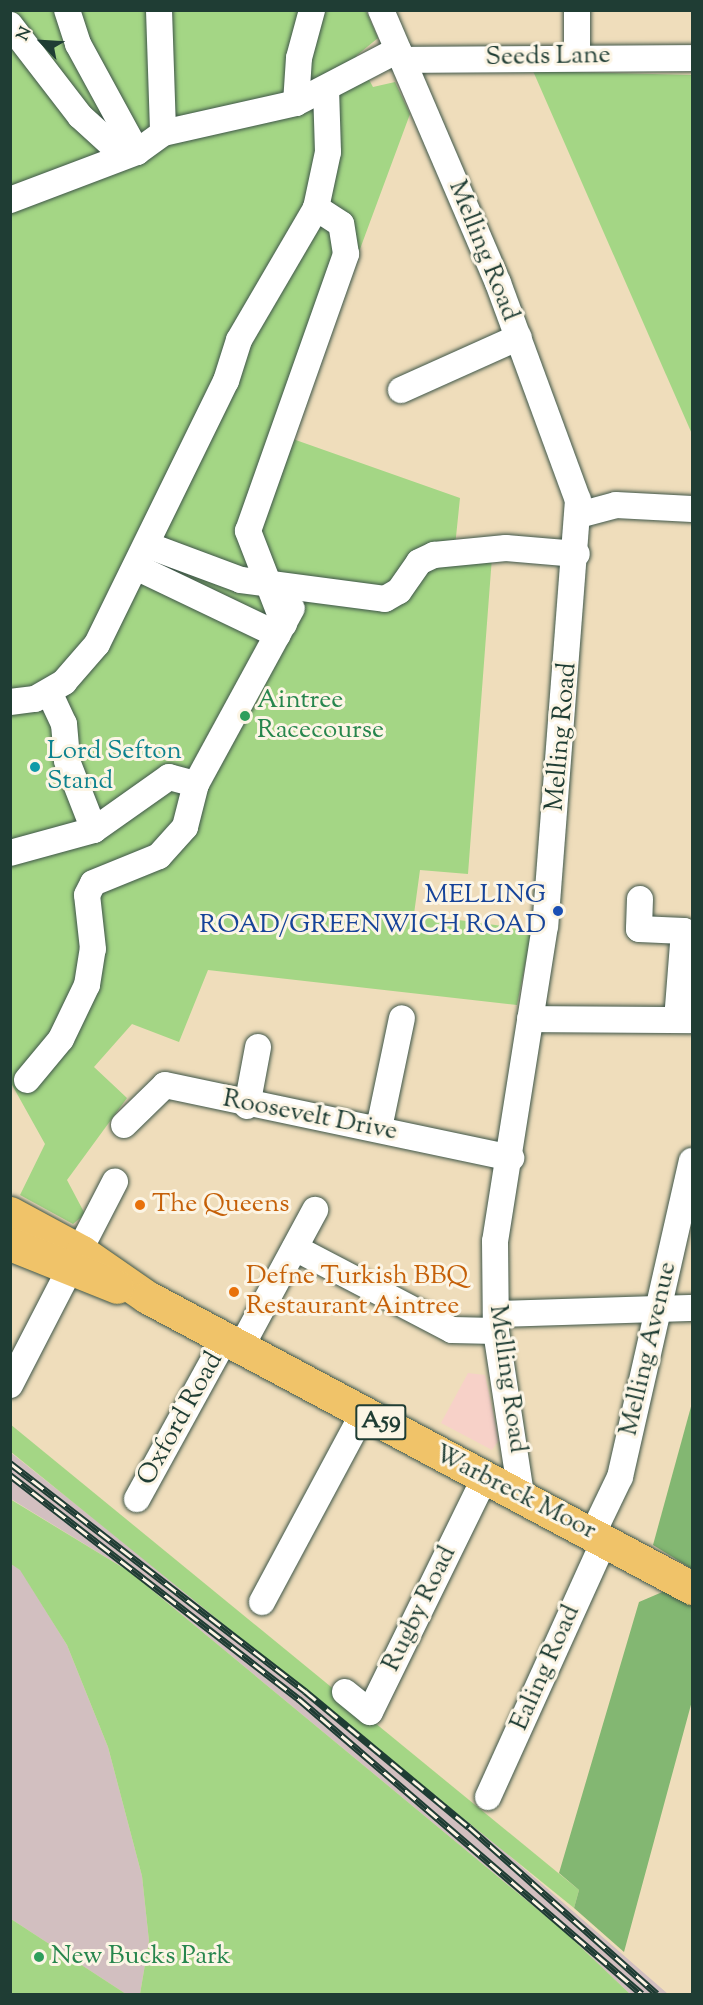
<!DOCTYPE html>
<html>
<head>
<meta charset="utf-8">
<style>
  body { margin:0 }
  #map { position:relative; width:703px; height:2005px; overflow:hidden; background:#efddbb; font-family:"Sorts Mill Goudy",serif }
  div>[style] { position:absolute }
  .built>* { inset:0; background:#f7d1c8 }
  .industrial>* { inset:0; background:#d2bfc0 }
  .green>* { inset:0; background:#a4d685 }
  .forest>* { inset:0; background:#83b772 }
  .roads { filter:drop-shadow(0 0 2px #3e5548) drop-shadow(0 0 2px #3e5548) }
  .minor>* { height:26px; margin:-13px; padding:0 13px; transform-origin:13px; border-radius:13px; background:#fff }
  .highway>* { height:33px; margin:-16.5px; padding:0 16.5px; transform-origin:16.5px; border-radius:16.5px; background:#f0c369 }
  .rail>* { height:7px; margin-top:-3.5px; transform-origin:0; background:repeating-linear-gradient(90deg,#fcf5e5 0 14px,#1f3d34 0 28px); box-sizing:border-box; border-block:2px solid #1f3d34 }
  .dots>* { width:16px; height:16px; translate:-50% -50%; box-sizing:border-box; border:3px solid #fcf5e5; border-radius:50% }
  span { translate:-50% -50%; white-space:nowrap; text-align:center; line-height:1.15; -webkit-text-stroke:6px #fcf5e5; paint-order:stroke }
  .shield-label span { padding:2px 4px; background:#fcf5e5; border:2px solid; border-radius:4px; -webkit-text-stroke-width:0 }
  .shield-label { font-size:24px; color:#1f3d34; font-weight:700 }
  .street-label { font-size:26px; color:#1f3d34 }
  .leisure-label { font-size:26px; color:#27864d }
  .left { translate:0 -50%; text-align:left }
  .culture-label { font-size:26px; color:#0d838f }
  .transit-label { font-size:26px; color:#164399 }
  .right { translate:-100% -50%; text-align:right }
  .food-label { font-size:26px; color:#c56008 }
  .frame { position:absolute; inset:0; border:12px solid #1f3d34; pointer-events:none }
  .north { position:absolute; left:12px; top:12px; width:60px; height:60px; -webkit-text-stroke:4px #fcf5e5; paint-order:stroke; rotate:295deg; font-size:16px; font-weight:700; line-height:24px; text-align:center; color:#1f3d34 }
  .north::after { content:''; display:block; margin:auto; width:21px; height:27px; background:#1f3d34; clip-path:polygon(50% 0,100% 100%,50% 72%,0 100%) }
</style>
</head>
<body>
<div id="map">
  <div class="built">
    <i style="clip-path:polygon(468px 1373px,485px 1375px,499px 1440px,492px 1450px,441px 1423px)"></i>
  </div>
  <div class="industrial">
    <i style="clip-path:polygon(10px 1452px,425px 1782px,668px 1994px,630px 1994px,566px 1933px,130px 1572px,11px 1499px)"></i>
    <i style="clip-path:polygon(11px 1564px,20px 1569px,67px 1645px,108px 1747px,142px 1876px,149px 1941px,140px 1994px,126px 1994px,11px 1919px)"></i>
  </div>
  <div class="green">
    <i style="clip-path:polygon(10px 11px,366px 11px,378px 38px,356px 56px,373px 87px,395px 82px,410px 114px,290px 438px,460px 498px,453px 566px,492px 557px,468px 874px,420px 870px,414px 914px,532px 930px,517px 1005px,208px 970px,179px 1042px,132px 1024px,94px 1067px,127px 1098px,67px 1180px,85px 1214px,73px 1224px,20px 1195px,45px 1144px,11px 1083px)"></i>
    <i style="clip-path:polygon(533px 71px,692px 75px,692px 434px)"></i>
    <i style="clip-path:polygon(10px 1424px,579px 1890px,574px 1908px,11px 1452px)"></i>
    <i style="clip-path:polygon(10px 1499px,130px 1572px,566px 1933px,630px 1994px,140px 1994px,149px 1941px,142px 1876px,108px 1747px,67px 1645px,20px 1570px,11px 1564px)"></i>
    <i style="clip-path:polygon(10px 1919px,11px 1919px,126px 1994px,11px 1994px)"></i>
  </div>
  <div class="forest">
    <i style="clip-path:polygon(692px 1403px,692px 1569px,653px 1545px)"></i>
    <i style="clip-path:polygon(667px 1590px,692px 1604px,692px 1701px,624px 1952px,574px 1908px,579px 1890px,559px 1873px,639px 1602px)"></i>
  </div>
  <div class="roads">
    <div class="minor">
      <i style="left:67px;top:10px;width:36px;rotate:72deg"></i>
      <i style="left:78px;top:44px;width:123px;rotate:61.4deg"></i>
      <i style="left:159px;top:10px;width:123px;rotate:88.1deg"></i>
      <i style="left:381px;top:10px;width:297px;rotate:66.8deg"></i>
      <i style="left:498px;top:283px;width:231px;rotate:69.8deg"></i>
      <i style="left:578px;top:500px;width:427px;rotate:94.4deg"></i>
      <i style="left:545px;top:926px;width:319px;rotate:99deg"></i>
      <i style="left:495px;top:1241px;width:90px;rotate:89.4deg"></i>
      <i style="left:496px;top:1331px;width:166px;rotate:81.3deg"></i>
      <i style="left:577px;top:10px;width:46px;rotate:90deg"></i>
      <i style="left:10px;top:25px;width:115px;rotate:52.4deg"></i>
      <i style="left:80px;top:116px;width:59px;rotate:42.3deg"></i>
      <i style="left:403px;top:60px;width:289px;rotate:-0.4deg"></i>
      <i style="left:296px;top:103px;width:45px;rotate:-86.2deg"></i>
      <i style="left:299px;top:58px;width:50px;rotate:-74.8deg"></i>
      <i style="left:10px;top:200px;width:136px;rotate:-20.7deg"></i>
      <i style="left:137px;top:152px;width:32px;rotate:-36deg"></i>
      <i style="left:163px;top:133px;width:136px;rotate:-12.7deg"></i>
      <i style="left:296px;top:103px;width:115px;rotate:-27.5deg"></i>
      <i style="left:401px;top:390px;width:129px;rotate:-24.2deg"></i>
      <i style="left:579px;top:515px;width:38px;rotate:-15deg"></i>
      <i style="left:616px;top:505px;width:76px;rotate:3deg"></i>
      <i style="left:147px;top:545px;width:100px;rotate:20.4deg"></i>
      <i style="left:241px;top:580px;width:145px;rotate:7.5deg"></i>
      <i style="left:385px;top:599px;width:16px;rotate:-30deg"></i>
      <i style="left:399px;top:591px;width:35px;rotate:-55deg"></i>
      <i style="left:419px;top:562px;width:17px;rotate:-25deg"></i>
      <i style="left:434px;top:555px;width:72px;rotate:-5.6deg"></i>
      <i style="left:506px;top:548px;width:71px;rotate:4.8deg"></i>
      <i style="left:136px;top:567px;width:157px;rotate:25.6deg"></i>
      <i style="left:284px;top:624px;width:100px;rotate:-111.2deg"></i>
      <i style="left:248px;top:531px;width:294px;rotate:-70.5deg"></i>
      <i style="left:346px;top:254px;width:30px;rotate:-99deg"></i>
      <i style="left:341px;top:224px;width:30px;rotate:-147deg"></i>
      <i style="left:49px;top:692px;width:35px;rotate:65deg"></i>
      <i style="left:64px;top:724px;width:37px;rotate:85deg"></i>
      <i style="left:67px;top:761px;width:74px;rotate:68.6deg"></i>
      <i style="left:10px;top:702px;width:25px;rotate:-7deg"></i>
      <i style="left:35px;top:699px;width:34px;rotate:-30deg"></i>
      <i style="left:64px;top:682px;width:50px;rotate:-49deg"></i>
      <i style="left:97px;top:644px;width:293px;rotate:-63.9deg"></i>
      <i style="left:226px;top:381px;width:43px;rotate:-72.4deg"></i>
      <i style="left:239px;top:340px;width:153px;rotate:-59.7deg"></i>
      <i style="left:316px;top:208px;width:57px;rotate:-77.9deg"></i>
      <i style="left:328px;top:152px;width:63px;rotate:-91.8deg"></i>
      <i style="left:10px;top:853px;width:87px;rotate:-15.3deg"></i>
      <i style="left:94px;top:830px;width:92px;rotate:-35.2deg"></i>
      <i style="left:169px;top:777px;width:28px;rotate:15deg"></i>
      <i style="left:196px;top:784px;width:200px;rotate:-61.4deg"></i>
      <i style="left:640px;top:899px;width:30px;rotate:92deg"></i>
      <i style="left:639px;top:929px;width:45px;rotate:2.5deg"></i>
      <i style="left:684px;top:931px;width:89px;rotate:94.5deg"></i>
      <i style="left:530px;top:1019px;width:162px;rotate:0.4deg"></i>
      <i style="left:27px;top:1080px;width:53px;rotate:-50.3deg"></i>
      <i style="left:61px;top:1039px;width:60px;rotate:-64.3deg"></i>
      <i style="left:87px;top:985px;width:36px;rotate:-81deg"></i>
      <i style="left:93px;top:949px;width:54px;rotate:-96.3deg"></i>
      <i style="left:87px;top:895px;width:13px;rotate:-63deg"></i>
      <i style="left:93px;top:883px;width:71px;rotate:-22.2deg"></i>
      <i style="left:159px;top:856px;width:39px;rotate:-48deg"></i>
      <i style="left:185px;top:827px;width:44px;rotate:-75.7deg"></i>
      <i style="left:247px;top:1106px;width:60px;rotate:-79.4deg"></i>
      <i style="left:124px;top:1125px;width:57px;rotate:-44.3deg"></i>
      <i style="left:165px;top:1085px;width:354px;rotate:11.9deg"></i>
      <i style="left:379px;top:1128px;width:112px;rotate:-78.2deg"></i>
      <i style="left:295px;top:1248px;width:177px;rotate:27.6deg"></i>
      <i style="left:452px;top:1330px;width:44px;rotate:1.3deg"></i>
      <i style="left:496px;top:1314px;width:196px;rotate:-1.8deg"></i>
      <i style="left:241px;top:1347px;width:156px;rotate:-61.6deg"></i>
      <i style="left:10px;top:1385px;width:229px;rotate:-62.7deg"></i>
      <i style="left:137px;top:1499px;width:183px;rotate:-61.2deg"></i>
      <i style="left:593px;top:1533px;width:62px;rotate:-64.3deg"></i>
      <i style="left:620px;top:1477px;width:324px;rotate:-77.2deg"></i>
      <i style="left:262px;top:1602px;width:216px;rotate:-61.8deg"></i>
      <i style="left:345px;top:1692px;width:32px;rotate:39deg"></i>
      <i style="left:370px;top:1712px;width:262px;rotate:-63.9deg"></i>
      <i style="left:488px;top:1797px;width:283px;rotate:-65.6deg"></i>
    </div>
    <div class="highway">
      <i style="left:10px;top:1213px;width:82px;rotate:28.4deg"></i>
      <i style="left:82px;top:1252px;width:79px;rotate:34.7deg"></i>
      <i style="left:147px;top:1297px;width:618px;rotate:28.1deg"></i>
      <i style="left:10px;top:1244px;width:115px;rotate:21.9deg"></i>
    </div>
  </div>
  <div class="rail">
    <i style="left:10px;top:1463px;width:373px;rotate:37.7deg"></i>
    <i style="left:305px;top:1691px;width:213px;rotate:39.7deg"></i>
    <i style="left:469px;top:1827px;width:251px;rotate:41.6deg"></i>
    <i style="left:10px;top:1475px;width:366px;rotate:37.8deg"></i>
    <i style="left:299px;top:1699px;width:452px;rotate:40.7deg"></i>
  </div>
  <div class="dots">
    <i style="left:245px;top:716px;background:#2e9e5b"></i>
    <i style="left:35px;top:767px;background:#0f9aa8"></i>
    <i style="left:558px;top:911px;background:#1a4fb4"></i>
    <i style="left:140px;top:1205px;background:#e8710a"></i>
    <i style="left:234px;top:1292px;background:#e8710a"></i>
    <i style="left:39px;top:1957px;background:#2e9e5b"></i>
  </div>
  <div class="shield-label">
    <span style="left:381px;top:1422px">A59</span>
  </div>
  <div class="street-label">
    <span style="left:548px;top:57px;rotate:-1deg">Seeds Lane</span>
    <span style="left:483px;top:251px;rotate:68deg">Melling Road</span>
    <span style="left:562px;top:737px;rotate:-85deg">Melling Road</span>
    <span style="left:310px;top:1116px;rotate:11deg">Roosevelt Drive</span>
    <span style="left:649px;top:1349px;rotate:-77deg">Melling Avenue</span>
    <span style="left:507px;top:1379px;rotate:82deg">Melling Road</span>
    <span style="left:181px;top:1419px;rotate:-61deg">Oxford Road</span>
    <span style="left:515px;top:1493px;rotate:27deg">Warbreck Moor</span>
    <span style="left:420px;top:1609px;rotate:-64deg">Rugby Road</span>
    <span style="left:546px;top:1668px;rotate:-66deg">Ealing Road</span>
  </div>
  <div class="leisure-label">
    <span class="left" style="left:257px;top:716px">Aintree<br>Racecourse</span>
    <span class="left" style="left:51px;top:1957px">New Bucks Park</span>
  </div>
  <div class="culture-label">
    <span class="left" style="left:47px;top:767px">Lord Sefton<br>Stand</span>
  </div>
  <div class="transit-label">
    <span class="right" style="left:546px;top:911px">MELLING<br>ROAD/GREENWICH ROAD</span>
  </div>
  <div class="food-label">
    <span class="left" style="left:152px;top:1205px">The Queens</span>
    <span class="left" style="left:246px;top:1292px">Defne Turkish BBQ<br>Restaurant Aintree</span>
  </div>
  <div class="frame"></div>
  <div class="north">N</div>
</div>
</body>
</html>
